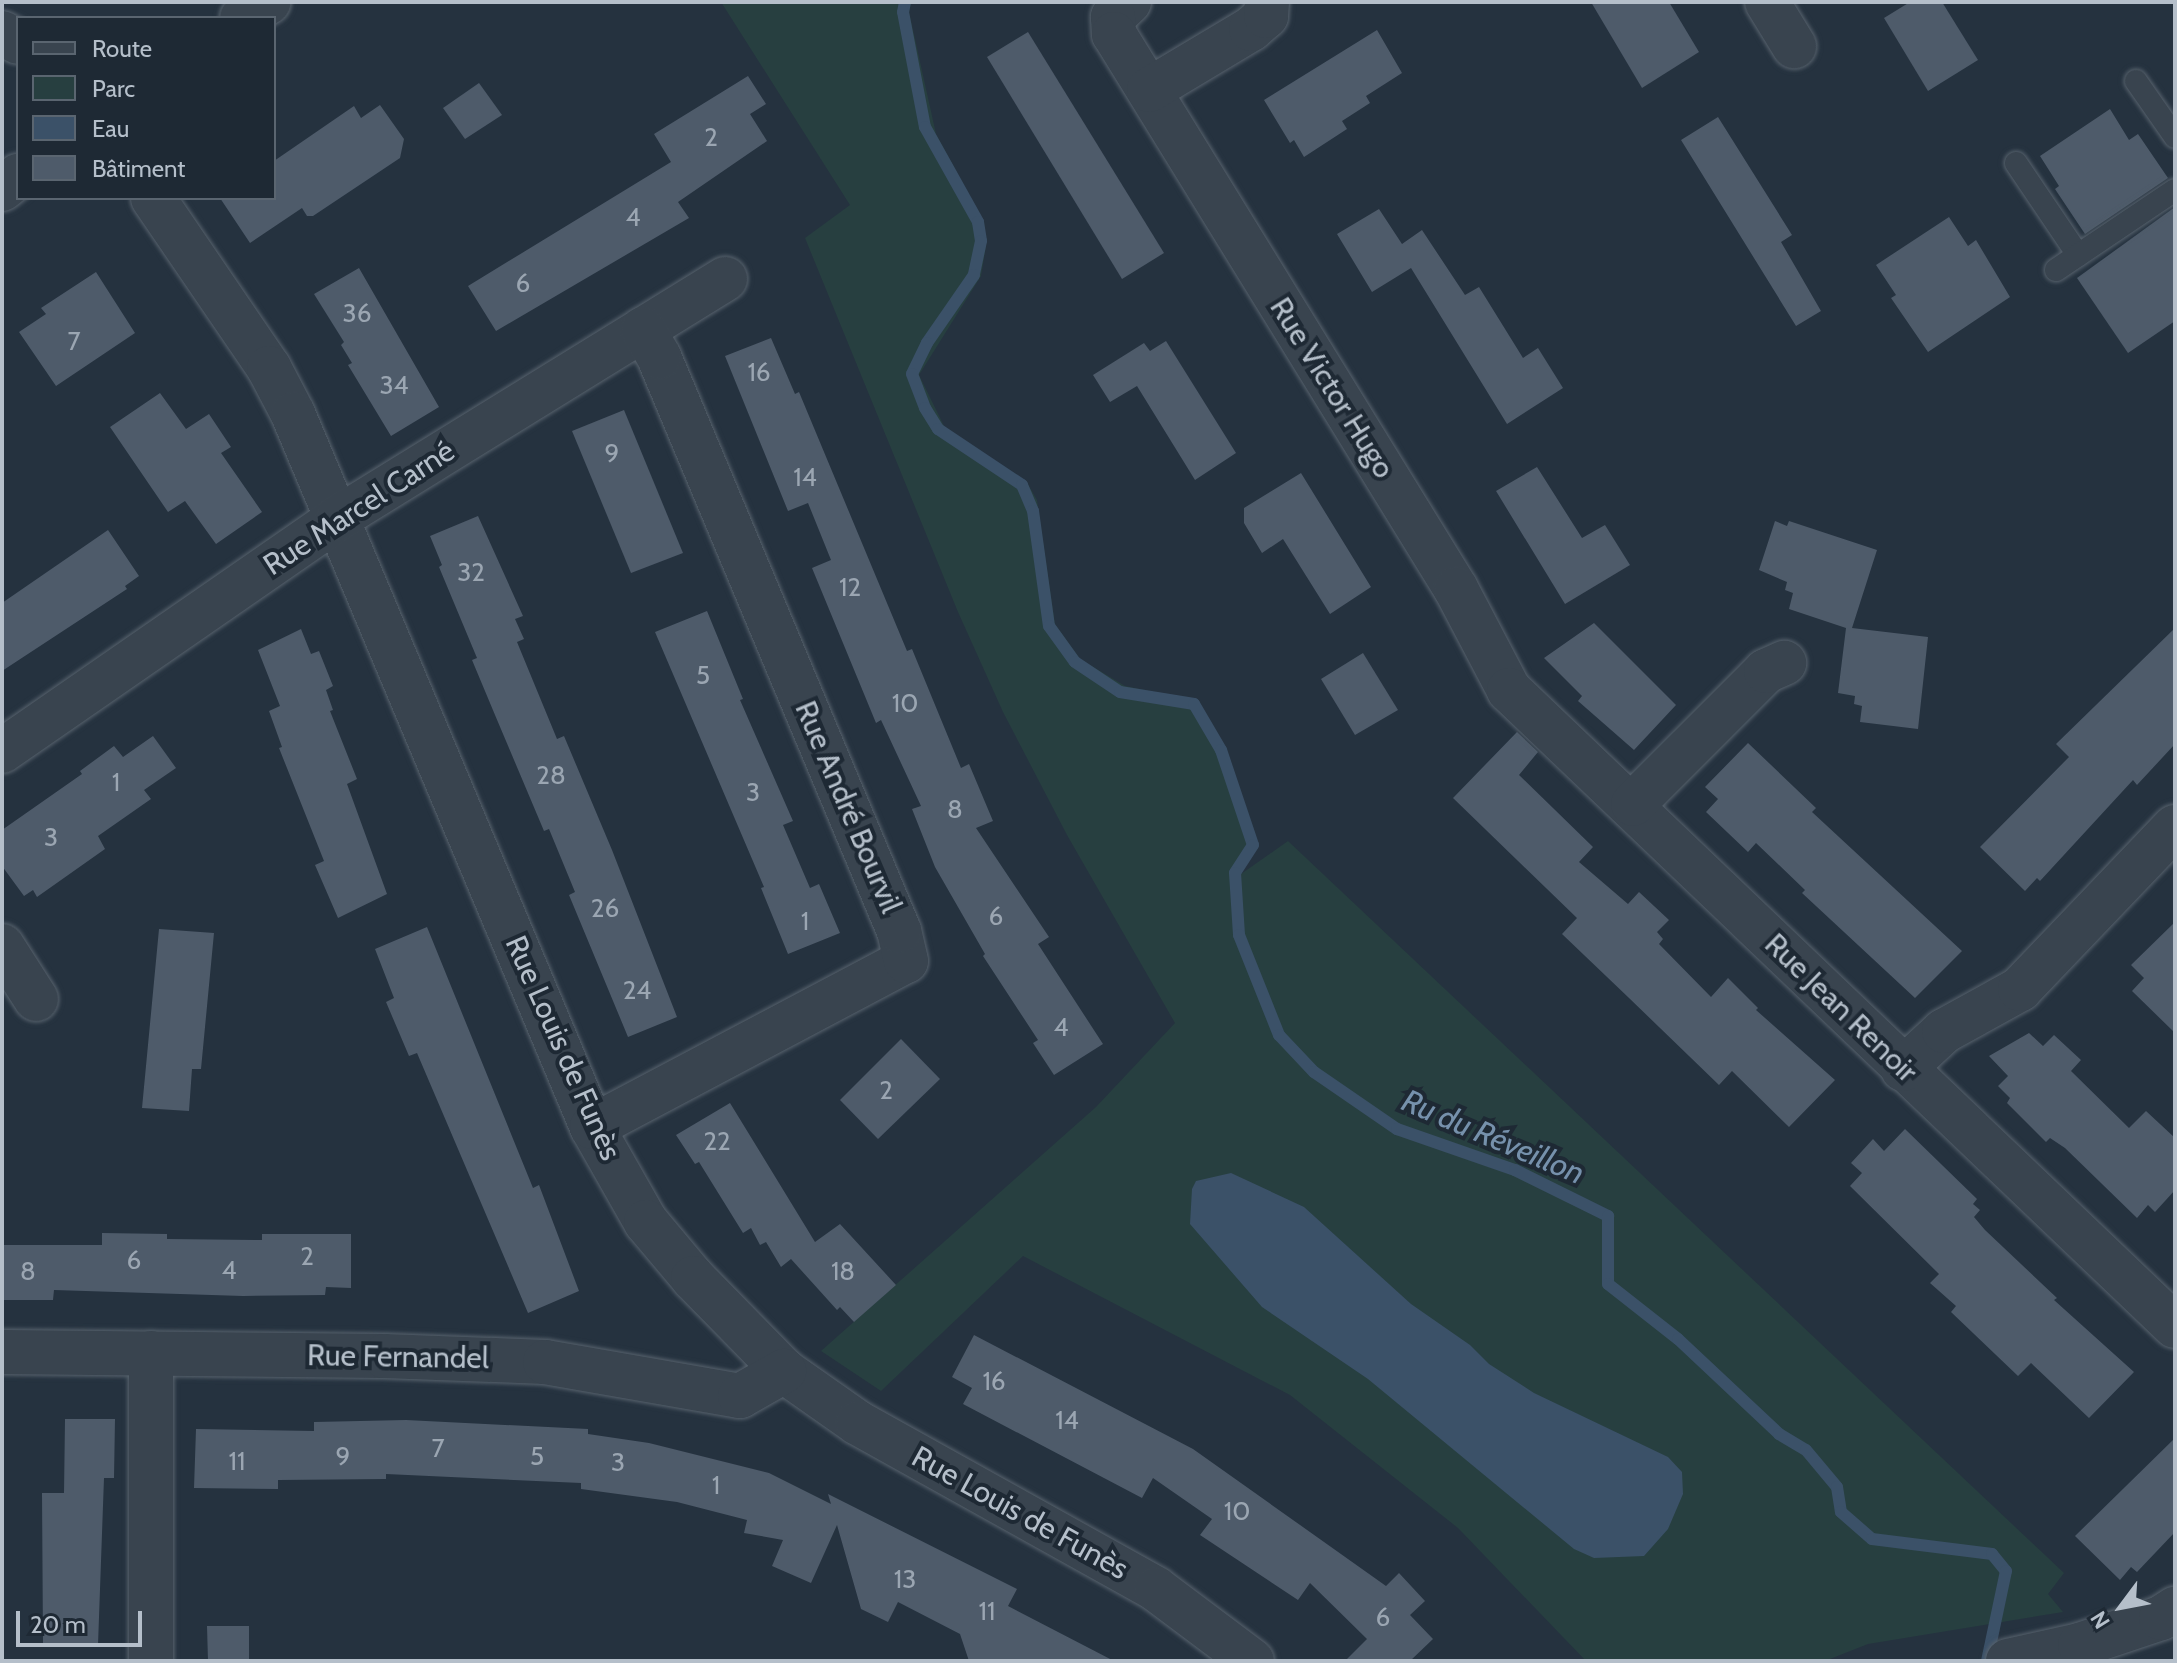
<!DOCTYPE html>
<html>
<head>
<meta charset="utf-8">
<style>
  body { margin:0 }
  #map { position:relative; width:2177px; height:1663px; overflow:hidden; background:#25323f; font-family:Cabin,sans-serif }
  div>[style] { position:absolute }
  .green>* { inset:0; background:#273f40 }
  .water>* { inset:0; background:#3b5168 }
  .stream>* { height:12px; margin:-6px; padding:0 6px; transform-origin:6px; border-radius:6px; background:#3b5168 }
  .building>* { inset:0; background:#4e5b6a }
  .roads { filter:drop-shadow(0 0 2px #57626d) drop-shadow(0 0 2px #57626d) }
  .service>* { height:22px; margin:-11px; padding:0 11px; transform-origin:11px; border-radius:11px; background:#39444f }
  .minor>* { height:44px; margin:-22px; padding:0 22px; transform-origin:22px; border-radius:22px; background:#39444f }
  .tertiary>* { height:44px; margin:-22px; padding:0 22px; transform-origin:22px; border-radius:22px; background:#39444f }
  span { translate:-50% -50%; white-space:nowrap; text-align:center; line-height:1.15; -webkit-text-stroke:8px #1e2934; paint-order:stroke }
  .number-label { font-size:26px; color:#9ba6b2 }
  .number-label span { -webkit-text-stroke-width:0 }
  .street-label { font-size:30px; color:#b5bfca }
  .water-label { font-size:32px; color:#7691ac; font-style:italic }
  .frame { position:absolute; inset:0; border:4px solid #b5bfca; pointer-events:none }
  .legend { position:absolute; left:16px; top:16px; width:260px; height:184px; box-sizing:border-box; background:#1e2934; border:2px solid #5a6570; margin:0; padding:10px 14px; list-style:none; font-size:24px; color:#b5bfca }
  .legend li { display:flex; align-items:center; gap:16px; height:40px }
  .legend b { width:40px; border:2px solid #5a6570 }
  .north { position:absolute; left:2081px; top:1567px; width:80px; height:80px; -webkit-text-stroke:6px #1e2934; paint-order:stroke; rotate:238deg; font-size:22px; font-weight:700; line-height:32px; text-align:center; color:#b5bfca }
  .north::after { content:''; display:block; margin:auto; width:28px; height:36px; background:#b5bfca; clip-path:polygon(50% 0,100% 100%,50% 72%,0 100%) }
  .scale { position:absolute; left:16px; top:1611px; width:126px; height:36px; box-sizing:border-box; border:4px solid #b5bfca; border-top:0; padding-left:10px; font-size:24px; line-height:28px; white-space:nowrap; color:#b5bfca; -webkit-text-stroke:6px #1e2934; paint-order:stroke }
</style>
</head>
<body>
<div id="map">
  <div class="green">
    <i style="clip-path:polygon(721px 2px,911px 2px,909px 12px,936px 134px,984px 222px,986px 246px,981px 276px,919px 375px,945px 428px,1026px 481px,1037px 500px,1055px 624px,1080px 659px,1125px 686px,1197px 701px,1227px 756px,1256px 848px,1241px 874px,1288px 841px,2064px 1573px,2048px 1594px,2063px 1612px,1868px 1644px,1825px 1661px,1586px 1661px,1458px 1528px,1290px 1395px,1023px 1256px,881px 1391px,821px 1351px,1096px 1107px,1175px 1023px,1067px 835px,1003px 712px,958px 612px,805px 238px,850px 205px)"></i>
  </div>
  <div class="water">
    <i style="clip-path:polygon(1231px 1173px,1304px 1207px,1411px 1304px,1470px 1345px,1489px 1364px,1534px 1393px,1668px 1457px,1682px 1472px,1683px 1494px,1668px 1529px,1644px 1556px,1594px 1558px,1574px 1549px,1368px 1379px,1262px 1307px,1190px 1224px,1192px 1189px,1196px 1181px)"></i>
  </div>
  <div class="stream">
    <i style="left:905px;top:2px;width:10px;rotate:101deg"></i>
    <i style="left:903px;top:12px;width:117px;rotate:79.2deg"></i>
    <i style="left:925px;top:127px;width:109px;rotate:60.8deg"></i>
    <i style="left:978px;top:222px;width:19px;rotate:81deg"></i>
    <i style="left:981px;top:241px;width:35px;rotate:102deg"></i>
    <i style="left:974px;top:275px;width:83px;rotate:124.7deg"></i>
    <i style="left:927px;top:343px;width:34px;rotate:116deg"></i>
    <i style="left:912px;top:374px;width:36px;rotate:69deg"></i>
    <i style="left:925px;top:408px;width:25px;rotate:58deg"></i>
    <i style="left:938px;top:429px;width:101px;rotate:33.7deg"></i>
    <i style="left:1022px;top:485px;width:28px;rotate:67deg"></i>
    <i style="left:1033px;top:511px;width:116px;rotate:82.1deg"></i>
    <i style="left:1049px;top:626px;width:44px;rotate:54.2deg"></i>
    <i style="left:1075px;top:662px;width:54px;rotate:33.7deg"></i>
    <i style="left:1120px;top:692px;width:75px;rotate:9.2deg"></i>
    <i style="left:1194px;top:704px;width:53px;rotate:59.6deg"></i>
    <i style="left:1221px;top:750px;width:100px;rotate:71.4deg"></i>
    <i style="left:1253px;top:845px;width:33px;rotate:123deg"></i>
    <i style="left:1235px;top:873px;width:62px;rotate:86.3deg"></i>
    <i style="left:1239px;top:935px;width:108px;rotate:68.2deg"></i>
    <i style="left:1279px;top:1035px;width:51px;rotate:46.6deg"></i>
    <i style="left:1314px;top:1072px;width:101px;rotate:34.5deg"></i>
    <i style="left:1397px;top:1129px;width:125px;rotate:19.2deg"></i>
    <i style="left:1515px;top:1170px;width:104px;rotate:26.3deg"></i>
    <i style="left:1608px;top:1216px;width:68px;rotate:90deg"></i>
    <i style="left:1608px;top:1284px;width:89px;rotate:38.2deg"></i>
    <i style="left:1678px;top:1339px;width:139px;rotate:43.2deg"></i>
    <i style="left:1779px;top:1434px;width:31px;rotate:31deg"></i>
    <i style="left:1806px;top:1450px;width:48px;rotate:50deg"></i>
    <i style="left:1837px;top:1487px;width:25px;rotate:81deg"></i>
    <i style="left:1841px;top:1512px;width:41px;rotate:41.1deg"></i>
    <i style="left:1872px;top:1539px;width:121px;rotate:7.1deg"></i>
    <i style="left:1992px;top:1554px;width:22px;rotate:51deg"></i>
    <i style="left:2006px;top:1571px;width:92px;rotate:101.9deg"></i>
  </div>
  <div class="building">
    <i style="clip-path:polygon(1591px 2px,1669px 2px,1699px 52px,1642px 88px)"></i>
    <i style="clip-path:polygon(1910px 2px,1942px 2px,1978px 60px,1928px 91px,1884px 18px)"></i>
    <i style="clip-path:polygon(1377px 30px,1402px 73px,1366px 96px,1370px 103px,1342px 121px,1347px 129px,1304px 157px,1294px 140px,1290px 143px,1264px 100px)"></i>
    <i style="clip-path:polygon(1028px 32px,1164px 253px,1122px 279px,987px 57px)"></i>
    <i style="clip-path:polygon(748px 76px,766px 104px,750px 114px,767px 141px,678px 202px,689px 218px,496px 331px,468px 286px,671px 162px,654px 134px)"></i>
    <i style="clip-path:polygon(479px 83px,502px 115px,465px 139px,443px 108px)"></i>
    <i style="clip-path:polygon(380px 105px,404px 139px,400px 158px,313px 216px,307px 216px,302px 208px,250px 243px,220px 198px,274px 198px,274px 161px,354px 106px,361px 118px)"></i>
    <i style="clip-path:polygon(2110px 109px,2129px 140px,2138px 134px,2168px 178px,2085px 234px,2055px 189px,2059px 186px,2040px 156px)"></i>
    <i style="clip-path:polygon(1718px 117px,1792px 235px,1781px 242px,1821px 311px,1796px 326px,1681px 140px)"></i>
    <i style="clip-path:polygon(2175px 207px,2175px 321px,2128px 353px,2077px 278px)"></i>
    <i style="clip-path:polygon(1379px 209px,1402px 244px,1422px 230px,1465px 295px,1479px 287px,1523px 358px,1538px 348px,1563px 388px,1507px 424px,1411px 268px,1372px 292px,1337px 234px)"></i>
    <i style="clip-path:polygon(1949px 217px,1968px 246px,1976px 240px,2010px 297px,1928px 352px,1891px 298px,1896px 295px,1876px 265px)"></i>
    <i style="clip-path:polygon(359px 268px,439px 407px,391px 436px,348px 365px,352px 363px,341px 345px,344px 342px,314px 294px)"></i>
    <i style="clip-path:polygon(96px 272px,135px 333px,56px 386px,19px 332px,46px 314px,41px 308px)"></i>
    <i style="clip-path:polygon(771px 338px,795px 394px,799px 392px,907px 651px,912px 649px,961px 768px,969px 764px,993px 821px,976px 828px,1049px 937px,1038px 944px,1103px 1044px,1054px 1075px,1033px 1043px,1038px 1040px,983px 956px,985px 954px,935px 867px,912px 809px,921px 806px,881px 720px,876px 723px,812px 568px,831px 560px,808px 503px,788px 511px,725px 356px)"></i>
    <i style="clip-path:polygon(1166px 341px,1236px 453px,1195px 480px,1137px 386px,1110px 402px,1093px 375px,1144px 343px,1150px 351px)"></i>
    <i style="clip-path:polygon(160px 393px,186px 429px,209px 414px,231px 447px,221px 453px,262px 512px,216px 544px,185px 501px,168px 512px,110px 427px)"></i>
    <i style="clip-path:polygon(624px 410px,683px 553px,631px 573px,572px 431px)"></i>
    <i style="clip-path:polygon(1537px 467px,1582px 538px,1605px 525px,1630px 565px,1565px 604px,1496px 491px)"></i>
    <i style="clip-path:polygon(1301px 473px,1371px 587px,1330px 614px,1283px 539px,1262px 553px,1244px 523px,1244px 508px)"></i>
    <i style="clip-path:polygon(478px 516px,523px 616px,515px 619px,524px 639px,517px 642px,557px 739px,564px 736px,612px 850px,677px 1017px,628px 1037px,569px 895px,575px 892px,549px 829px,544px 831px,495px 715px,472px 660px,477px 658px,439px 567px,442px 565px,430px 536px)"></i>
    <i style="clip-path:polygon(1775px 521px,1787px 526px,1789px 521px,1877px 550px,1852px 628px,1928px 637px,1918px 729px,1860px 722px,1862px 706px,1854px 704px,1855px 696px,1838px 693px,1846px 628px,1789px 609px,1793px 593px,1785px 590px,1787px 582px,1759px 570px)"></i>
    <i style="clip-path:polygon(108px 530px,139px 576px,125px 586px,127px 589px,2px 671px,2px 603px)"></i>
    <i style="clip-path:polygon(707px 611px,743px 699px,740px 700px,793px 821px,783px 825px,810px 888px,819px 884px,840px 933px,788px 954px,761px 888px,764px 887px,655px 632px)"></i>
    <i style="clip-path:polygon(1594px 623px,1676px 705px,1634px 750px,1578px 701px,1582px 696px,1544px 658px)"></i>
    <i style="clip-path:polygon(2175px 628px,2175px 744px,2137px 785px,2133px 780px,2040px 881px,2037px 878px,2025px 891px,1980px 847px,2069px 757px,2056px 744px)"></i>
    <i style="clip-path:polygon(301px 629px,311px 654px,319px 651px,333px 686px,326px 690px,333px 710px,330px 711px,357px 779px,347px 784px,387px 894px,338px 918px,315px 865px,324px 861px,279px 748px,282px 747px,269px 711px,280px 706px,258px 650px)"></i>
    <i style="clip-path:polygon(1363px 653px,1398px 710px,1355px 735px,1321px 679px)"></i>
    <i style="clip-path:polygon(1517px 732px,1538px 752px,1519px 775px,1593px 847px,1579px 862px,1628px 904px,1639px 892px,1669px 920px,1657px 932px,1663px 939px,1659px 944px,1711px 997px,1728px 978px,1758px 1008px,1756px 1010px,1835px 1080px,1789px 1127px,1732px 1071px,1719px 1085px,1629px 998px,1562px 934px,1577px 918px,1453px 798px)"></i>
    <i style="clip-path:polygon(153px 736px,176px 768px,144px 790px,151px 799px,98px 836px,105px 849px,37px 897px,33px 890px,24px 896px,2px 866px,2px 830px,82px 774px,80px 771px,114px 746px,123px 757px)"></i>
    <i style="clip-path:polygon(1748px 743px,1816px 808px,1812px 812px,1962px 951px,1915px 998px,1802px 893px,1805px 890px,1756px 843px,1748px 852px,1706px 812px,1718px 799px,1705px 787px)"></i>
    <i style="clip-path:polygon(2175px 922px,2175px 1033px,2132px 991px,2144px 978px,2131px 965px)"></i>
    <i style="clip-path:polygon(427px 927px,533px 1188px,539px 1185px,579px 1291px,528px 1313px,417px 1053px,409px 1056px,386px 1002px,394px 998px,375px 949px)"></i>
    <i style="clip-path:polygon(159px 929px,214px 933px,201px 1069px,192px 1069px,189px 1111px,142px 1108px)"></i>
    <i style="clip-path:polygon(2029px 1033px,2043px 1046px,2054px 1035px,2081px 1060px,2071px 1071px,2129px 1128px,2146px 1111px,2175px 1138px,2175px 1190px,2155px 1212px,2148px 1205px,2137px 1218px,2065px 1148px,2050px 1138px,2046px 1142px,2007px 1103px,2010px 1098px,1998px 1086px,2008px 1076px,1989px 1056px)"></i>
    <i style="clip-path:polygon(901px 1039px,940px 1079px,878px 1139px,840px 1100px)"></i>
    <i style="clip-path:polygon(730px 1103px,815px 1242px,840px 1224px,896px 1285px,854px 1322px,840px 1307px,837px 1310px,791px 1259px,781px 1267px,766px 1242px,760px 1245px,751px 1228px,743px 1233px,699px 1162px,695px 1164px,676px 1135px)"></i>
    <i style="clip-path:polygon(1905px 1129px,1977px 1199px,1973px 1204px,1980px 1210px,1974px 1217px,1985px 1230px,2057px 1298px,2054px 1300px,2134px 1372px,2089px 1418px,2031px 1363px,2018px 1376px,1951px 1312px,1956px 1306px,1930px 1283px,1939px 1274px,1850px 1186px,1862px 1173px,1851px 1163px,1873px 1139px,1884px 1151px)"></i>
    <i style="clip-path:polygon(102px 1233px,167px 1234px,167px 1239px,262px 1240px,262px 1234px,351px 1234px,351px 1288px,326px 1287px,325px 1295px,243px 1296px,54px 1290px,53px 1300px,2px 1300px,2px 1245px,102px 1245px)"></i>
    <i style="clip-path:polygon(974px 1335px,1193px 1449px,1386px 1586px,1399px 1573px,1425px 1601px,1410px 1615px,1433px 1639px,1410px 1661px,1345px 1661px,1367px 1639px,1310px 1583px,1298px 1600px,1200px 1535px,1212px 1519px,1153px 1478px,1142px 1498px,963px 1404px,972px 1388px,952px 1377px)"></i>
    <i style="clip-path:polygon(65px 1419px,115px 1419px,114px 1478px,104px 1478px,98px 1645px,43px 1645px,42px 1493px,64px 1493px)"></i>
    <i style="clip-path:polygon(406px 1420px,588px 1429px,588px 1434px,649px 1443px,769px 1473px,831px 1504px,828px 1494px,1017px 1589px,1008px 1606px,1114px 1661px,969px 1661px,960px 1634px,898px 1602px,888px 1622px,861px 1609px,837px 1525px,811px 1583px,772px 1566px,783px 1540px,744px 1533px,747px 1520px,677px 1502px,581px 1489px,581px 1483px,386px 1474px,386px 1479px,278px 1480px,278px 1489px,194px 1488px,196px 1429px,314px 1431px,314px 1422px)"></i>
    <i style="clip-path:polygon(2175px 1438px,2175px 1532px,2137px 1572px,2131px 1567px,2120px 1580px,2075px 1536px)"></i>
    <i style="clip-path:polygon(207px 1626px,249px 1626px,249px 1661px,208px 1661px)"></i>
  </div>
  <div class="roads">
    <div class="service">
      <i style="left:2136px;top:81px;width:68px;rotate:55.1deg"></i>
      <i style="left:2016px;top:163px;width:111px;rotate:56deg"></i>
      <i style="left:2056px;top:270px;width:143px;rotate:-33.9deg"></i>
    </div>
    <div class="minor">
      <i style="left:1129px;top:2px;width:22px;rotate:137deg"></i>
      <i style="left:1113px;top:17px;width:17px;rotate:87deg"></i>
      <i style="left:1114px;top:34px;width:652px;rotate:58.36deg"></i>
      <i style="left:1456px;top:589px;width:114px;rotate:62.3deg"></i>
      <i style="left:1509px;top:690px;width:921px;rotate:43.68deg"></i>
      <i style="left:1767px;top:2px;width:52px;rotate:58.5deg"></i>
      <i style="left:2px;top:33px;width:18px;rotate:29deg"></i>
      <i style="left:1149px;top:90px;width:119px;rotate:-30.9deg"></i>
      <i style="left:1251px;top:29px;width:20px;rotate:-41deg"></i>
      <i style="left:1266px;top:16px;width:14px;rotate:-86deg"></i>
      <i style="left:153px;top:198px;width:206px;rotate:55.7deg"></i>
      <i style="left:269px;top:368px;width:52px;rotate:62.4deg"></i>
      <i style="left:293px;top:414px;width:773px;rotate:67.25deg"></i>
      <i style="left:592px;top:1127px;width:109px;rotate:60.4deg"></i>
      <i style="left:646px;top:1222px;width:73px;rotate:50deg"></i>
      <i style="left:693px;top:1278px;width:130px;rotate:45.6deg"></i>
      <i style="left:784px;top:1371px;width:90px;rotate:35.1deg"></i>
      <i style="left:858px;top:1423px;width:341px;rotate:29.1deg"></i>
      <i style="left:1156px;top:1589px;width:120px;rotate:36.9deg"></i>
      <i style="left:2px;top:751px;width:409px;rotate:-34.7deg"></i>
      <i style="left:338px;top:518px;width:455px;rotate:-31.7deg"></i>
      <i style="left:1633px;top:804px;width:188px;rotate:-45deg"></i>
      <i style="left:1766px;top:671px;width:20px;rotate:-24deg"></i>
      <i style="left:2px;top:946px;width:63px;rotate:57.3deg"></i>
      <i style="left:1903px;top:1069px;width:56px;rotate:-42.8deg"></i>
      <i style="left:1944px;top:1031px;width:87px;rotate:-28.9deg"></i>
      <i style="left:2020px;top:989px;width:224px;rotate:-46.3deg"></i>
      <i style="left:592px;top:1127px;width:355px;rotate:-27.9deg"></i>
      <i style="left:906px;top:961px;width:31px;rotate:-103deg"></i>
      <i style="left:899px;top:931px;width:622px;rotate:-112.69deg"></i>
      <i style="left:659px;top:357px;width:32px;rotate:-120deg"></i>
      <i style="left:2px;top:1352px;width:382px;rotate:0.6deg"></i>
      <i style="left:384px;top:1356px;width:161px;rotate:2.1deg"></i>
      <i style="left:545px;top:1362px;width:198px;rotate:9.9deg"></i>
      <i style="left:740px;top:1396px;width:51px;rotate:-29.6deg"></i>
      <i style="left:151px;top:1353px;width:308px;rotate:90deg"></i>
      <i style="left:2008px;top:1661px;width:74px;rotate:-12.5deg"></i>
      <i style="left:2080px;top:1645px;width:85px;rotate:-18.4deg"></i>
      <i style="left:2161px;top:1618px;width:17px;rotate:-33deg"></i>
    </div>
    <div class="tertiary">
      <i style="left:242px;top:18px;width:31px;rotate:-31deg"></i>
      <i style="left:2px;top:189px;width:21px;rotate:-39deg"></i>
    </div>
  </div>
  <div class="number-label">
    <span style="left:711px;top:138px">2</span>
    <span style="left:633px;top:218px">4</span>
    <span style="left:523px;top:284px">6</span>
    <span style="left:357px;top:314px">36</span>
    <span style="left:74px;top:342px">7</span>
    <span style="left:759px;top:373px">16</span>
    <span style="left:394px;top:386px">34</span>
    <span style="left:612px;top:454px">9</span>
    <span style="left:805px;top:478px">14</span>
    <span style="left:471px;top:573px">32</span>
    <span style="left:850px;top:588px">12</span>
    <span style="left:703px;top:676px">5</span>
    <span style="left:905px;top:704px">10</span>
    <span style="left:551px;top:776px">28</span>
    <span style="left:116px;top:783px">1</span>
    <span style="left:753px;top:793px">3</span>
    <span style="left:955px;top:810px">8</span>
    <span style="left:51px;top:838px">3</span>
    <span style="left:605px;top:909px">26</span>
    <span style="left:996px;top:917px">6</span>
    <span style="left:805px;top:922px">1</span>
    <span style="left:637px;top:991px">24</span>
    <span style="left:1061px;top:1028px">4</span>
    <span style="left:886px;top:1091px">2</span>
    <span style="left:717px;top:1142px">22</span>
    <span style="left:307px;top:1257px">2</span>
    <span style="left:134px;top:1261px">6</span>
    <span style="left:229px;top:1271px">4</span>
    <span style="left:28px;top:1272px">8</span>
    <span style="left:843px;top:1272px">18</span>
    <span style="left:994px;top:1382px">16</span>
    <span style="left:1067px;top:1421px">14</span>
    <span style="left:438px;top:1449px">7</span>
    <span style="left:343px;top:1457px">9</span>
    <span style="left:537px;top:1457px">5</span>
    <span style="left:237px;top:1462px">11</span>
    <span style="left:618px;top:1463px">3</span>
    <span style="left:716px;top:1486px">1</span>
    <span style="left:1237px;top:1512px">10</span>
    <span style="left:905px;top:1580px">13</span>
    <span style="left:987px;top:1612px">11</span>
    <span style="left:1383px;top:1618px">6</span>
  </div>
  <div class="street-label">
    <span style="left:1332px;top:388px;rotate:58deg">Rue Victor Hugo</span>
    <span style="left:359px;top:508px;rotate:-33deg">Rue Marcel Carné</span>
    <span style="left:848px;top:807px;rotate:67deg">Rue André Bourvil</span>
    <span style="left:1841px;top:1008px;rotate:44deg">Rue Jean Renoir</span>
    <span style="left:563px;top:1048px;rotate:66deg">Rue Louis de Funès</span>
    <span style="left:398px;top:1357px;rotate:1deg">Rue Fernandel</span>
    <span style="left:1020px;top:1513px;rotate:29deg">Rue Louis de Funès</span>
  </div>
  <div class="water-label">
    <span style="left:1493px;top:1137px;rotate:23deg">Ru du Réveillon</span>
  </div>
  <div class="frame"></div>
  <ul class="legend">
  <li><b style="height:10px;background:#39444f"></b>Route</li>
  <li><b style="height:22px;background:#273f40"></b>Parc</li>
  <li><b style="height:22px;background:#3b5168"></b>Eau</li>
  <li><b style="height:22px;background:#4e5b6a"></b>Bâtiment</li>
  </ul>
  <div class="north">N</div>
  <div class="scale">20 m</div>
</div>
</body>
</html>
